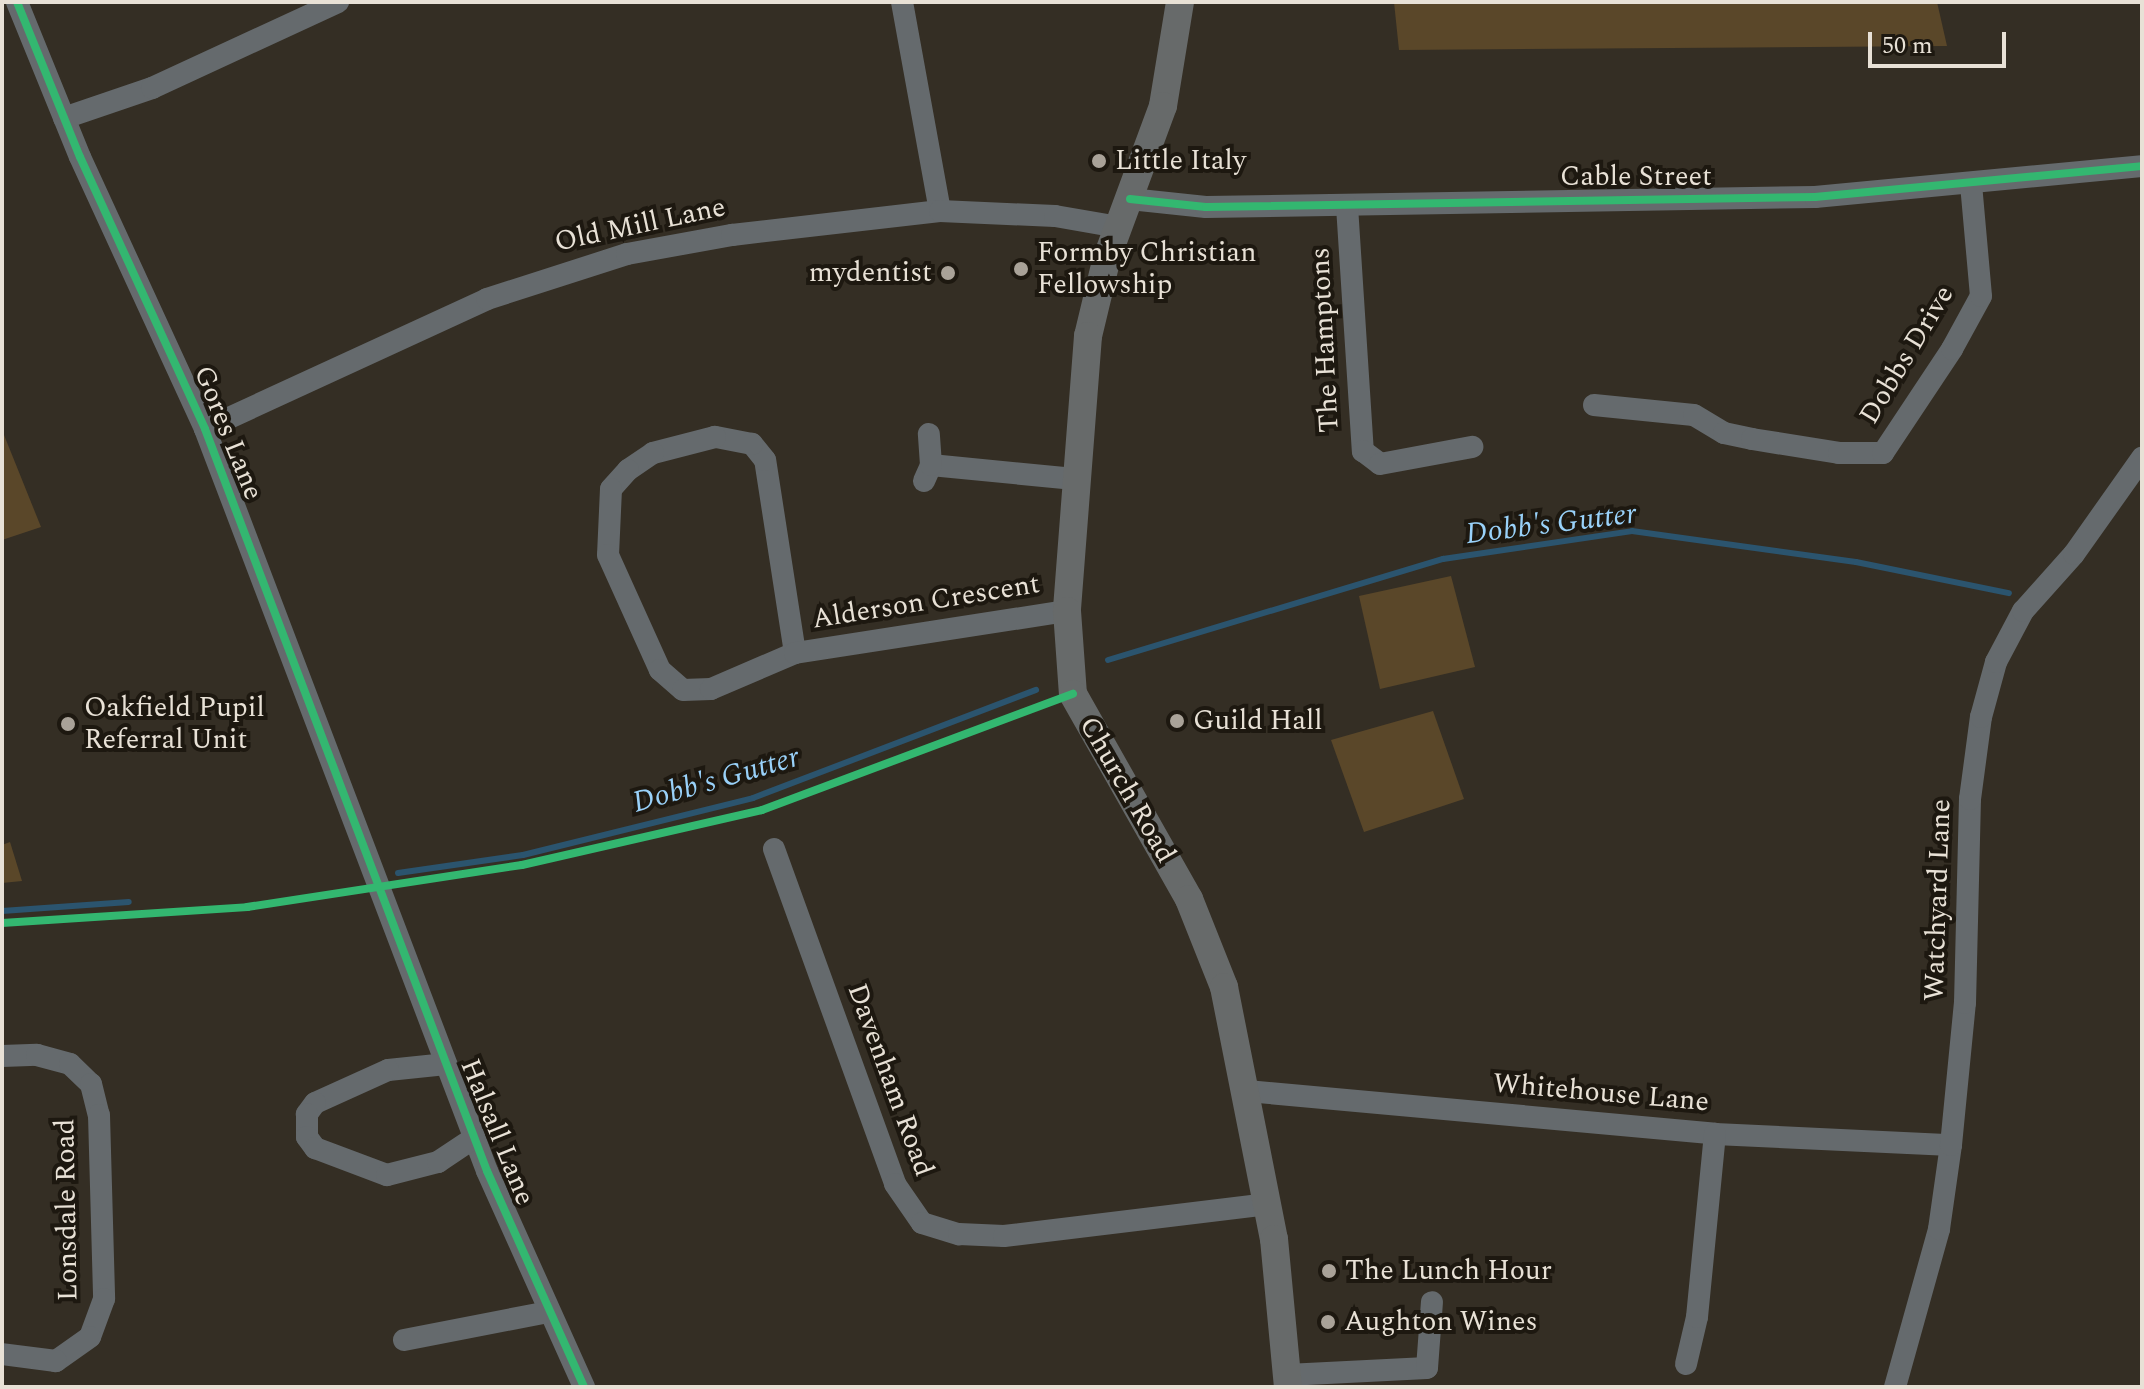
<!DOCTYPE html>
<html>
<head>
<meta charset="utf-8">
<style>
  body { margin:0 }
  #map { position:relative; width:2144px; height:1389px; overflow:hidden; background:#342e24; font-family:Spectral,serif }
  div>[style] { position:absolute }
  .green>* { inset:0; background:#5a4729 }
  .stream>* { height:6px; margin:-3px; padding:0 3px; transform-origin:3px; border-radius:3px; background:#2b546e }
  .minor>* { height:22px; margin:-11px; padding:0 11px; transform-origin:11px; border-radius:11px; background:#656a6d }
  .major>* { height:28px; margin:-14px; padding:0 14px; transform-origin:14px; border-radius:14px; background:#676a6a }
  .cycleway>* { height:8px; margin:-4px; padding:0 4px; transform-origin:4px; border-radius:4px; background:#33b770 }
  .dots>* { width:22px; height:22px; translate:-50% -50%; box-sizing:border-box; border:4px solid #1d1810; border-radius:50% }
  span { translate:-50% -50%; white-space:nowrap; text-align:center; line-height:1.15; -webkit-text-stroke:8px #1d1810; paint-order:stroke }
  .poi-label { font-size:28px; color:#e8e1d6 }
  .left { translate:0 -50%; text-align:left }
  .right { translate:-100% -50%; text-align:right }
  .street-label { font-size:28px; color:#e8e1d6 }
  .water-label { font-size:30px; color:#99d1f9; font-style:italic }
  .frame { position:absolute; inset:0; border:4px solid #e8e1d6; pointer-events:none }
  .scale { position:absolute; left:1868px; top:32px; width:138px; height:36px; box-sizing:border-box; border:4px solid #e8e1d6; border-top:0; padding-left:10px; font-size:24px; line-height:28px; white-space:nowrap; color:#e8e1d6; -webkit-text-stroke:6px #1d1810; paint-order:stroke }
</style>
</head>
<body>
<div id="map">
  <div class="green">
    <i style="clip-path:polygon(1394px 2px,1937px 2px,1947px 46px,1399px 50px)"></i>
    <i style="clip-path:polygon(2px 430px,41px 527px,2px 540px)"></i>
    <i style="clip-path:polygon(1451px 576px,1475px 667px,1380px 689px,1359px 596px)"></i>
    <i style="clip-path:polygon(1433px 711px,1464px 799px,1364px 832px,1331px 740px)"></i>
    <i style="clip-path:polygon(10px 842px,22px 881px,2px 883px,2px 845px)"></i>
  </div>
  <div class="stream">
    <i style="left:1108px;top:660px;width:350px;rotate:-16.8deg"></i>
    <i style="left:1443px;top:559px;width:191px;rotate:-8.4deg"></i>
    <i style="left:1632px;top:531px;width:226px;rotate:7.9deg"></i>
    <i style="left:1856px;top:562px;width:156px;rotate:11.5deg"></i>
    <i style="left:398px;top:873px;width:126px;rotate:-8.2deg"></i>
    <i style="left:523px;top:855px;width:237px;rotate:-13.9deg"></i>
    <i style="left:753px;top:798px;width:303px;rotate:-20.9deg"></i>
    <i style="left:2px;top:911px;width:127px;rotate:-4.1deg"></i>
  </div>
  <div class="minor">
    <i style="left:17px;top:2px;width:167px;rotate:67.9deg"></i>
    <i style="left:80px;top:157px;width:299px;rotate:65.3deg"></i>
    <i style="left:205px;top:429px;width:794px;rotate:69.19deg"></i>
    <i style="left:487px;top:1171px;width:237px;rotate:65.8deg"></i>
    <i style="left:902px;top:2px;width:212px;rotate:79.7deg"></i>
    <i style="left:64px;top:118px;width:93px;rotate:-18.8deg"></i>
    <i style="left:152px;top:88px;width:205px;rotate:-24.8deg"></i>
    <i style="left:1130px;top:199px;width:76px;rotate:6deg"></i>
    <i style="left:1206px;top:207px;width:609px;rotate:-0.94deg"></i>
    <i style="left:1815px;top:197px;width:328px;rotate:-5.4deg"></i>
    <i style="left:1347px;top:206px;width:246px;rotate:86.3deg"></i>
    <i style="left:1363px;top:451px;width:21px;rotate:37deg"></i>
    <i style="left:1380px;top:464px;width:94px;rotate:-10.5deg"></i>
    <i style="left:1594px;top:405px;width:100px;rotate:5.7deg"></i>
    <i style="left:1694px;top:415px;width:35px;rotate:31deg"></i>
    <i style="left:1724px;top:433px;width:29px;rotate:12deg"></i>
    <i style="left:1752px;top:439px;width:88px;rotate:9.1deg"></i>
    <i style="left:1839px;top:453px;width:44px"></i>
    <i style="left:1883px;top:453px;width:125px;rotate:-56.4deg"></i>
    <i style="left:1952px;top:349px;width:60px;rotate:-61.3deg"></i>
    <i style="left:1981px;top:296px;width:113px;rotate:-95.1deg"></i>
    <i style="left:205px;top:429px;width:311px;rotate:-24.7deg"></i>
    <i style="left:487px;top:299px;width:147px;rotate:-17.8deg"></i>
    <i style="left:627px;top:254px;width:107px;rotate:-10.3deg"></i>
    <i style="left:732px;top:235px;width:209px;rotate:-6.6deg"></i>
    <i style="left:940px;top:211px;width:115px;rotate:2.5deg"></i>
    <i style="left:1055px;top:216px;width:65px;rotate:9.8deg"></i>
    <i style="left:931px;top:465px;width:144px;rotate:5.6deg"></i>
    <i style="left:924px;top:481px;width:17px;rotate:-66deg"></i>
    <i style="left:931px;top:465px;width:31px;rotate:-94deg"></i>
    <i style="left:795px;top:653px;width:195px;rotate:-98.8deg"></i>
    <i style="left:765px;top:460px;width:21px;rotate:-129deg"></i>
    <i style="left:752px;top:444px;width:38px;rotate:-169deg"></i>
    <i style="left:715px;top:437px;width:64px;rotate:165.5deg"></i>
    <i style="left:653px;top:453px;width:30px;rotate:146deg"></i>
    <i style="left:628px;top:470px;width:25px;rotate:132deg"></i>
    <i style="left:611px;top:489px;width:66px;rotate:92.6deg"></i>
    <i style="left:608px;top:555px;width:126px;rotate:65.7deg"></i>
    <i style="left:660px;top:670px;width:30px;rotate:41deg"></i>
    <i style="left:683px;top:690px;width:28px;rotate:-2deg"></i>
    <i style="left:711px;top:689px;width:91px;rotate:-23.2deg"></i>
    <i style="left:795px;top:653px;width:275px;rotate:-8.8deg"></i>
    <i style="left:774px;top:849px;width:356px;rotate:70.1deg"></i>
    <i style="left:895px;top:1184px;width:47px;rotate:55.3deg"></i>
    <i style="left:922px;top:1223px;width:39px;rotate:17deg"></i>
    <i style="left:959px;top:1234px;width:45px;rotate:2.5deg"></i>
    <i style="left:1004px;top:1236px;width:266px;rotate:-6.9deg"></i>
    <i style="left:2px;top:1056px;width:35px;rotate:-2deg"></i>
    <i style="left:37px;top:1055px;width:34px;rotate:15deg"></i>
    <i style="left:70px;top:1064px;width:29px;rotate:44deg"></i>
    <i style="left:91px;top:1084px;width:32px;rotate:76deg"></i>
    <i style="left:99px;top:1115px;width:184px;rotate:88.4deg"></i>
    <i style="left:104px;top:1299px;width:40px;rotate:110.2deg"></i>
    <i style="left:90px;top:1337px;width:42px;rotate:144.8deg"></i>
    <i style="left:56px;top:1361px;width:54px;rotate:-172.6deg"></i>
    <i style="left:446px;top:1064px;width:58px;rotate:174.1deg"></i>
    <i style="left:388px;top:1070px;width:80px;rotate:155.7deg"></i>
    <i style="left:315px;top:1103px;width:14px;rotate:126deg"></i>
    <i style="left:307px;top:1114px;width:23px;rotate:90deg"></i>
    <i style="left:307px;top:1137px;width:14px;rotate:54deg"></i>
    <i style="left:315px;top:1148px;width:77px;rotate:20.6deg"></i>
    <i style="left:387px;top:1175px;width:53px;rotate:-14.3deg"></i>
    <i style="left:438px;top:1162px;width:43px;rotate:-33.7deg"></i>
    <i style="left:1247px;top:1091px;width:470px;rotate:5.2deg"></i>
    <i style="left:1715px;top:1134px;width:236px;rotate:2.7deg"></i>
    <i style="left:404px;top:1340px;width:147px;rotate:-11deg"></i>
    <i style="left:1686px;top:1364px;width:48px;rotate:-76.8deg"></i>
    <i style="left:1697px;top:1317px;width:184px;rotate:-84.4deg"></i>
    <i style="left:1287px;top:1375px;width:140px;rotate:-2.9deg"></i>
    <i style="left:1427px;top:1368px;width:66px;rotate:-85.7deg"></i>
    <i style="left:1895px;top:1387px;width:164px;rotate:-74.4deg"></i>
    <i style="left:1939px;top:1229px;width:85px;rotate:-81.9deg"></i>
    <i style="left:1951px;top:1145px;width:143px;rotate:-84.4deg"></i>
    <i style="left:1965px;top:1003px;width:204px;rotate:-88.6deg"></i>
    <i style="left:1970px;top:799px;width:83px;rotate:-82.4deg"></i>
    <i style="left:1981px;top:717px;width:57px;rotate:-74.7deg"></i>
    <i style="left:1996px;top:662px;width:58px;rotate:-62.1deg"></i>
    <i style="left:2023px;top:611px;width:76px;rotate:-48.2deg"></i>
    <i style="left:2074px;top:554px;width:118px;rotate:-54.7deg"></i>
  </div>
  <div class="major">
    <i style="left:1180px;top:2px;width:105px;rotate:99.3deg"></i>
    <i style="left:1163px;top:106px;width:161px;rotate:110.3deg"></i>
    <i style="left:1107px;top:257px;width:81px;rotate:103.5deg"></i>
    <i style="left:1088px;top:336px;width:276px;rotate:94.4deg"></i>
    <i style="left:1067px;top:611px;width:83px;rotate:85.9deg"></i>
    <i style="left:1073px;top:694px;width:236px;rotate:60.5deg"></i>
    <i style="left:1189px;top:899px;width:95px;rotate:68.3deg"></i>
    <i style="left:1224px;top:987px;width:257px;rotate:78.8deg"></i>
    <i style="left:1274px;top:1239px;width:149px;rotate:84.6deg"></i>
  </div>
  <div class="cycleway">
    <i style="left:17px;top:2px;width:167px;rotate:67.9deg"></i>
    <i style="left:80px;top:157px;width:299px;rotate:65.3deg"></i>
    <i style="left:205px;top:429px;width:794px;rotate:69.19deg"></i>
    <i style="left:487px;top:1171px;width:237px;rotate:65.8deg"></i>
    <i style="left:1130px;top:199px;width:76px;rotate:6deg"></i>
    <i style="left:1206px;top:207px;width:609px;rotate:-0.94deg"></i>
    <i style="left:1815px;top:197px;width:328px;rotate:-5.4deg"></i>
    <i style="left:2px;top:923px;width:246px;rotate:-3.7deg"></i>
    <i style="left:247px;top:907px;width:278px;rotate:-8.7deg"></i>
    <i style="left:522px;top:865px;width:246px;rotate:-12.9deg"></i>
    <i style="left:762px;top:810px;width:332px;rotate:-20.5deg"></i>
  </div>
  <div class="dots">
    <i style="left:1099px;top:161px;background:#a9a298"></i>
    <i style="left:1021px;top:269px;background:#a9a298"></i>
    <i style="left:948px;top:273px;background:#a9a298"></i>
    <i style="left:1177px;top:721px;background:#a9a298"></i>
    <i style="left:68px;top:724px;background:#a9a298"></i>
    <i style="left:1329px;top:1271px;background:#a9a298"></i>
    <i style="left:1328px;top:1322px;background:#a9a298"></i>
  </div>
  <div class="poi-label">
    <span class="left" style="left:1115px;top:161px">Little Italy</span>
    <span class="left" style="left:1037px;top:269px">Formby Christian<br>Fellowship</span>
    <span class="right" style="left:932px;top:273px">mydentist</span>
    <span class="left" style="left:84px;top:724px">Oakfield Pupil<br>Referral Unit</span>
    <span class="left" style="left:1193px;top:721px">Guild Hall</span>
    <span class="left" style="left:1345px;top:1271px">The Lunch Hour</span>
    <span class="left" style="left:1344px;top:1322px">Aughton Wines</span>
  </div>
  <div class="street-label">
    <span style="left:1636px;top:177px">Cable Street</span>
    <span style="left:640px;top:225px;rotate:-12deg">Old Mill Lane</span>
    <span style="left:1325px;top:340px;rotate:-93deg">The Hamptons</span>
    <span style="left:1907px;top:355px;rotate:-59deg">Dobbs Drive</span>
    <span style="left:228px;top:433px;rotate:68deg">Gores Lane</span>
    <span style="left:926px;top:602px;rotate:-9deg">Alderson Crescent</span>
    <span style="left:1127px;top:790px;rotate:60deg">Church Road</span>
    <span style="left:1938px;top:900px;rotate:-88deg">Watchyard Lane</span>
    <span style="left:890px;top:1080px;rotate:70deg">Davenham Road</span>
    <span style="left:1601px;top:1093px;rotate:5deg">Whitehouse Lane</span>
    <span style="left:497px;top:1132px;rotate:68deg">Halsall Lane</span>
    <span style="left:67px;top:1210px;rotate:-91deg">Lonsdale Road</span>
  </div>
  <div class="water-label">
    <span style="left:1551px;top:524px;rotate:-7deg">Dobb's Gutter</span>
    <span style="left:716px;top:780px;rotate:-16deg">Dobb's Gutter</span>
  </div>
  <div class="frame"></div>
  <div class="scale">50 m</div>
</div>
</body>
</html>
